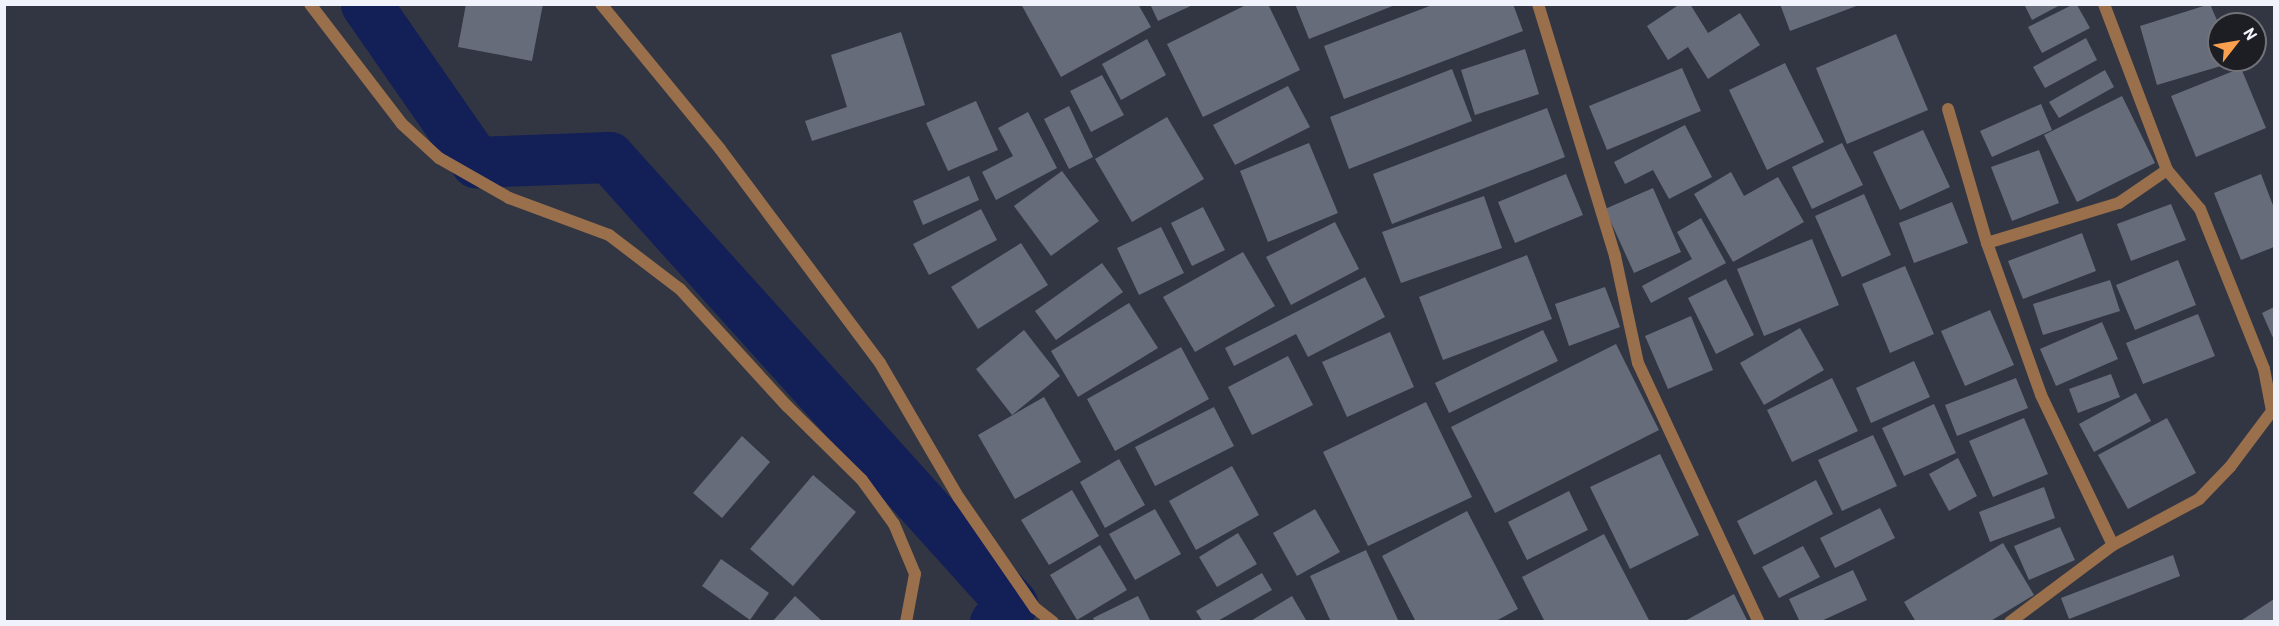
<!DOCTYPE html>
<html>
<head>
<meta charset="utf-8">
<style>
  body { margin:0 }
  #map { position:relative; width:2279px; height:626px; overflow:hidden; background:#323642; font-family:Barlow,sans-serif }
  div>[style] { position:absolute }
  .canal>* { height:51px; margin:-25.5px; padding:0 25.5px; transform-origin:25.5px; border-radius:25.5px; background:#131f57 }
  .building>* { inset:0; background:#676c7a }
  .service>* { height:12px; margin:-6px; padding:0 6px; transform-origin:6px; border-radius:6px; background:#996f4c }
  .minor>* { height:12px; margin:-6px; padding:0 6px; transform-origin:6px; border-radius:6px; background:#996f4c }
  span { translate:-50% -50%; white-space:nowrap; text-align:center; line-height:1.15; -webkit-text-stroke:4.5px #1c1e23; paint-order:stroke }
  .frame { position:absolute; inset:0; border:6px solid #f0f3fb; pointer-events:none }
  .north { position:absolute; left:2207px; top:12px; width:60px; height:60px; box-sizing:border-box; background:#1c1e23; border:2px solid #717379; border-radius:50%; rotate:59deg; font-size:16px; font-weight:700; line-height:24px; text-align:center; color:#f0f3fb }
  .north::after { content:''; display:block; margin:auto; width:21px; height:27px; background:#fa9f4e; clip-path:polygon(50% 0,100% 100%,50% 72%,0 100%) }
</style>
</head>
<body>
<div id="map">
  <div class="canal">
    <i style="left:366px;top:4px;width:193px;rotate:55.2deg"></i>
    <i style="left:476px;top:162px;width:133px;rotate:-2.2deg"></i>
    <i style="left:609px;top:157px;width:602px;rotate:47.96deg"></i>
    <i style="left:1012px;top:604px;width:25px;rotate:133deg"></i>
  </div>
  <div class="building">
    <i style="clip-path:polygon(466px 4px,543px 4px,532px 61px,458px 47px)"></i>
    <i style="clip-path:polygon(1021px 4px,1138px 4px,1151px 27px,1061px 77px)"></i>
    <i style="clip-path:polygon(1150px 4px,1195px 4px,1158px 21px)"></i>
    <i style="clip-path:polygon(1248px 4px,1268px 4px,1300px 70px,1203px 117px,1167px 44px)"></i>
    <i style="clip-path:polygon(1295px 4px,1395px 4px,1395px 5px,1309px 39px)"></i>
    <i style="clip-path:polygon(1435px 4px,1513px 4px,1523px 31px,1344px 99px,1324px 46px)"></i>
    <i style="clip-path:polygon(1680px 4px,1690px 4px,1708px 33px,1740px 13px,1760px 45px,1708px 79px,1688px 47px,1668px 60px,1647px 26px)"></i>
    <i style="clip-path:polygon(1780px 4px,1859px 4px,1859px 5px,1790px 31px)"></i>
    <i style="clip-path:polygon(2024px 4px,2062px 4px,2032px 20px)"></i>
    <i style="clip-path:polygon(2210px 4px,2219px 25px,2219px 60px,2231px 63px,2157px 85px,2140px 26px)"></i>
    <i style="clip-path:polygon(2072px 5px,2077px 5px,2090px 28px,2042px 53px,2028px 27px)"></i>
    <i style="clip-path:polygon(901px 32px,925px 105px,812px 141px,805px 121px,847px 107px,831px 55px)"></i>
    <i style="clip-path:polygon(1896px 34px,1928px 110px,1847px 144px,1816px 68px)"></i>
    <i style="clip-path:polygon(2086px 38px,2097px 60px,2045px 88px,2033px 67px)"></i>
    <i style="clip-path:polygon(1147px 39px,1166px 75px,1121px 100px,1102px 64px)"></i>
    <i style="clip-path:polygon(1525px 49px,1539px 94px,1475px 115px,1461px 70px)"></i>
    <i style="clip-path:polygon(1785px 63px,1824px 142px,1767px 170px,1729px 90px)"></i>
    <i style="clip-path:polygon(1682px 68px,1701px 111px,1607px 150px,1589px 106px)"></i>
    <i style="clip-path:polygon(2241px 68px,2266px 128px,2196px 157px,2171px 96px)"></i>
    <i style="clip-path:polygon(1452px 69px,1472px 121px,1349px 169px,1330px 117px)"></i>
    <i style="clip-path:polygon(2105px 70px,2114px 87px,2059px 118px,2049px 102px)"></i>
    <i style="clip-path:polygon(1102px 75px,1124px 115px,1091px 132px,1070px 91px)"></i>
    <i style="clip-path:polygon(1288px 86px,1310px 127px,1235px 165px,1213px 125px)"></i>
    <i style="clip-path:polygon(2122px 96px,2155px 163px,2077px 202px,2044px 135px)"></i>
    <i style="clip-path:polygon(976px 101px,998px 150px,948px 171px,926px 123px)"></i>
    <i style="clip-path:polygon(2041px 104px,2052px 130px,1992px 157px,1980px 131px)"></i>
    <i style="clip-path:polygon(1069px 106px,1093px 157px,1069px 169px,1044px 119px)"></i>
    <i style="clip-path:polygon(1547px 108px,1565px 157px,1392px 224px,1373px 174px)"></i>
    <i style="clip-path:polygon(1028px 112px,1057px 168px,996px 200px,982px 172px,1013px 156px,998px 128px)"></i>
    <i style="clip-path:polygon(1167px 117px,1204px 179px,1132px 222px,1095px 159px)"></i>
    <i style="clip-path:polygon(1685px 125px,1712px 177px,1669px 199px,1653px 170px,1625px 184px,1614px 162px)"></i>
    <i style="clip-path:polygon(1923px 130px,1950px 187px,1900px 210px,1873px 152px)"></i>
    <i style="clip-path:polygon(1309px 143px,1338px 213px,1268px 242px,1240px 171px)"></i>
    <i style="clip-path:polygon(1842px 143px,1863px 185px,1812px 209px,1792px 167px)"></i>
    <i style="clip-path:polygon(2039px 150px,2059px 203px,2012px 221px,1991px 167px)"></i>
    <i style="clip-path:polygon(1062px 171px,1099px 221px,1051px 256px,1014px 206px)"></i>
    <i style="clip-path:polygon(1731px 172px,1744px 196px,1778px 177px,1804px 222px,1733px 262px,1694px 194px)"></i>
    <i style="clip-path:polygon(1566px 174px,1583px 215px,1515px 243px,1498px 202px)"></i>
    <i style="clip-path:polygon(2261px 174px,2274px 208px,2274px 247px,2241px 260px,2214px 193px)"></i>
    <i style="clip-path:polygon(969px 176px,979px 200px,923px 225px,913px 201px)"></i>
    <i style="clip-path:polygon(1653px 188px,1681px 252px,1634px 273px,1605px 209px)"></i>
    <i style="clip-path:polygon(1864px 194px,1891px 255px,1842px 277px,1815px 216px)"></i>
    <i style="clip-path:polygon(1484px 196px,1502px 248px,1401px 283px,1382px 232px)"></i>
    <i style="clip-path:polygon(1952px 202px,1968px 243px,1914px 263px,1899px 223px)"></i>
    <i style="clip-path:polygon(2171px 204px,2186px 240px,2131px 261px,2117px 224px)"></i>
    <i style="clip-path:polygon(1203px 207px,1225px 250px,1192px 266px,1171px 223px)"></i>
    <i style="clip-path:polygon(981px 209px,997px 240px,929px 275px,913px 244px)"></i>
    <i style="clip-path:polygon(1701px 218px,1726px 263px,1651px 303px,1642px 286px,1692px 259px,1677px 232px)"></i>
    <i style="clip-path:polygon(1335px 222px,1359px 269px,1291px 305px,1266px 257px)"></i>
    <i style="clip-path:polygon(1161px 227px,1184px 273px,1139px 295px,1117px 248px)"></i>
    <i style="clip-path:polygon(2082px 233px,2096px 271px,2023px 299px,2008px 261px)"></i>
    <i style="clip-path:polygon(1812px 239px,1839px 305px,1764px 336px,1737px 269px)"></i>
    <i style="clip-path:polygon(1021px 243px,1048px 285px,978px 329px,951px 287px)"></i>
    <i style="clip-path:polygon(1243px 252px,1275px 306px,1195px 352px,1163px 297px)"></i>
    <i style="clip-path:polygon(1527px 255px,1552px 319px,1443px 360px,1419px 297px)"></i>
    <i style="clip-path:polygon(2178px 260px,2196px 305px,2135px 330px,2116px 285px)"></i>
    <i style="clip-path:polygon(1102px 263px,1123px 292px,1056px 340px,1035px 311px)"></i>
    <i style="clip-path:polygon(1905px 266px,1934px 334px,1890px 353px,1862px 284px)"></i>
    <i style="clip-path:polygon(1365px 277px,1385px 317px,1308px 357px,1296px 334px,1234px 366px,1225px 348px)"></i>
    <i style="clip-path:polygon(1726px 279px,1754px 335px,1716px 354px,1688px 298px)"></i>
    <i style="clip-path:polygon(2110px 280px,2120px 311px,2043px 335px,2033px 304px)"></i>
    <i style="clip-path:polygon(1605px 287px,1620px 327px,1569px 346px,1555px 304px)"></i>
    <i style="clip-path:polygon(1129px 303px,1158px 348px,1078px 397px,1051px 351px)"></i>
    <i style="clip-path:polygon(2274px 307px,2274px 340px,2262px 313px)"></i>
    <i style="clip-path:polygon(1990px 310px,2014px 365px,1965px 386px,1941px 331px)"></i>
    <i style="clip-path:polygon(2198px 314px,2215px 356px,2143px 384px,2126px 343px)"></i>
    <i style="clip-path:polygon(1691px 316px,1713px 370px,1668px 389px,1645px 336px)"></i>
    <i style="clip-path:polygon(2102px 322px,2118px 359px,2056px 386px,2040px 349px)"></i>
    <i style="clip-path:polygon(1800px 328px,1824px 370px,1764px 405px,1740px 363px)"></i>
    <i style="clip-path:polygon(1024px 330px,1060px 376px,1012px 415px,976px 369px)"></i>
    <i style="clip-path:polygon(1543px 330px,1558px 361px,1449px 413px,1435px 383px)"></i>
    <i style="clip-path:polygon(1390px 332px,1414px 387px,1347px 417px,1322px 362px)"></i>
    <i style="clip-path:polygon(1616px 344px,1659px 430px,1495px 513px,1451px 427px)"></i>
    <i style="clip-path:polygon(1181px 347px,1209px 399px,1115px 451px,1087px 399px)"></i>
    <i style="clip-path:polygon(1288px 356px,1313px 405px,1252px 435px,1228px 387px)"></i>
    <i style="clip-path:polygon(1914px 361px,1930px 397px,1871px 423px,1856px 388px)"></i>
    <i style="clip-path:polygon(2111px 374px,2120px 397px,2078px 413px,2069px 389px)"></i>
    <i style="clip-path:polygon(1832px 378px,1858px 431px,1792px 462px,1767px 410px)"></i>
    <i style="clip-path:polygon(2016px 378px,2028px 408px,1957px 436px,1945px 405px)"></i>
    <i style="clip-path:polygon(2136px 393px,2151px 421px,2094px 452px,2079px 424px)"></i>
    <i style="clip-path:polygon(1044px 397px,1081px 462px,1015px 499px,978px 435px)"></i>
    <i style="clip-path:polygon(1426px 402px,1472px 497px,1368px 546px,1323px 452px)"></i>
    <i style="clip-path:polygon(1934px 404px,1956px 453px,1904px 476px,1882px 428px)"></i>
    <i style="clip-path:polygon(1214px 407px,1234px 446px,1155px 486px,1135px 447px)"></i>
    <i style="clip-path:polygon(2024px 418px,2048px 474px,1993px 497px,1969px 441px)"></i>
    <i style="clip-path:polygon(2167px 418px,2196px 473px,2128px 509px,2098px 455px)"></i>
    <i style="clip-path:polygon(1873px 435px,1897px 486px,1842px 511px,1818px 460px)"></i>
    <i style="clip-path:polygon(742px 436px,770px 462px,722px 518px,693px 493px)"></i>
    <i style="clip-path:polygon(1660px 454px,1699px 535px,1630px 569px,1590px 487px)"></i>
    <i style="clip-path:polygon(1958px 458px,1977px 496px,1949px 511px,1929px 474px)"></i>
    <i style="clip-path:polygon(1119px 459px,1145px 505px,1105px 528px,1080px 482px)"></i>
    <i style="clip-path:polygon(1232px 466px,1259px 515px,1196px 550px,1169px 501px)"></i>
    <i style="clip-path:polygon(813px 475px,856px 512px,793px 586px,750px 549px)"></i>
    <i style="clip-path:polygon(1816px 480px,1833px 514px,1754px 555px,1737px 521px)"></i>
    <i style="clip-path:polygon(2044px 487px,2055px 518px,1990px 542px,1979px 512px)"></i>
    <i style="clip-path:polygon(1072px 490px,1099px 536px,1049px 565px,1021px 520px)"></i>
    <i style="clip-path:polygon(1569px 491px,1588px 530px,1527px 560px,1508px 522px)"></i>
    <i style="clip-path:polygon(1880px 508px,1895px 538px,1835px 568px,1820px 538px)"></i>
    <i style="clip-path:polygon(1155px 509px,1181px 554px,1135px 580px,1109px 534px)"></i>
    <i style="clip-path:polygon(1315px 509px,1340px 552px,1297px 576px,1273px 533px)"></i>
    <i style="clip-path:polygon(1467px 511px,1518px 609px,1494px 622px,1416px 622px,1382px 556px)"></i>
    <i style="clip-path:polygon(2060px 527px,2075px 560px,2029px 580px,2014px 546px)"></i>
    <i style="clip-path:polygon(1238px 533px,1257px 564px,1217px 587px,1199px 557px)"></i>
    <i style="clip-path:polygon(1604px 534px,1650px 622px,1545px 622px,1522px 577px)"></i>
    <i style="clip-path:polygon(2003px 543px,2034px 595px,1989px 622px,1916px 622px,1904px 602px)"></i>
    <i style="clip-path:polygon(1100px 545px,1127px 590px,1077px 620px,1050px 575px)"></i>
    <i style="clip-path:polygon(1803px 546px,1820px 577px,1779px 598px,1762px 567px)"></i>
    <i style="clip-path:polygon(1366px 550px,1399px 622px,1331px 622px,1310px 576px)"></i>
    <i style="clip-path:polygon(2173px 555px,2180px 576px,2069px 619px,2061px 598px)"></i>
    <i style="clip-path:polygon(721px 559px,769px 593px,750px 620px,702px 586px)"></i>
    <i style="clip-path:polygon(1853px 570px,1867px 600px,1819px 622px,1800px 622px,1789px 599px)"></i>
    <i style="clip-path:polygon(1262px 573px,1272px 590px,1216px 622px,1203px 622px,1196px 611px)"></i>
    <i style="clip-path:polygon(1734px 594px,1748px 622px,1683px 622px)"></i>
    <i style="clip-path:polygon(795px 596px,823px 622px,772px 622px)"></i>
    <i style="clip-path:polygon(1138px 596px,1151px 622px,1095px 622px,1093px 618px)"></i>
    <i style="clip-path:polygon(1292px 596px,1306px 620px,1249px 622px)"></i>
    <i style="clip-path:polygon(2274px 599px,2274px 622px,2239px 622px)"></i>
  </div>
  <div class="service">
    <i style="left:1538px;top:4px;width:264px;rotate:73deg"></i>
    <i style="left:1615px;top:256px;width:109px;rotate:77.9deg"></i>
    <i style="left:1638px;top:363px;width:286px;rotate:65deg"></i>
    <i style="left:1948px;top:109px;width:140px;rotate:73.8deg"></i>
    <i style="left:1987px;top:243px;width:161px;rotate:70.4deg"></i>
    <i style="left:2041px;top:395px;width:166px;rotate:64.4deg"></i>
    <i style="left:1987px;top:243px;width:138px;rotate:-16.9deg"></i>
    <i style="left:2119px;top:203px;width:58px;rotate:-34.5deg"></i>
    <i style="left:2010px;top:622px;width:129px;rotate:-36.8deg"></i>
    <i style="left:2113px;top:545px;width:98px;rotate:-28.1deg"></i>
    <i style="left:2199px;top:499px;width:45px;rotate:-45.9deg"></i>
    <i style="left:2230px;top:467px;width:70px;rotate:-53.1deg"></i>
    <i style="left:2272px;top:411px;width:43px;rotate:-100.8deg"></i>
    <i style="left:2264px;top:369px;width:172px;rotate:-111.8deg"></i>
    <i style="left:2200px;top:209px;width:51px;rotate:-130.2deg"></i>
    <i style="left:2167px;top:170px;width:178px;rotate:-110.8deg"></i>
  </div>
  <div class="minor">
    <i style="left:310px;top:4px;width:151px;rotate:52.5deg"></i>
    <i style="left:402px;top:124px;width:50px;rotate:42.6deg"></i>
    <i style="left:439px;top:158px;width:81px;rotate:29.7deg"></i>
    <i style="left:509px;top:198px;width:107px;rotate:20.3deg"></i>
    <i style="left:609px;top:235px;width:89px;rotate:37.3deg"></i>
    <i style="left:680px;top:289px;width:159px;rotate:47.6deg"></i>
    <i style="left:787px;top:406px;width:105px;rotate:44.6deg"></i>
    <i style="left:862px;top:480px;width:54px;rotate:54deg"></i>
    <i style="left:894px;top:524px;width:54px;rotate:67.2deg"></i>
    <i style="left:915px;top:574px;width:49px;rotate:100.6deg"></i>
    <i style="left:601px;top:4px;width:188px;rotate:50.6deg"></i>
    <i style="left:720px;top:149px;width:267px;rotate:53.2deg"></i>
    <i style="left:880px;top:363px;width:156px;rotate:59.7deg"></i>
    <i style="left:959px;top:498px;width:134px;rotate:55.4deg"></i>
    <i style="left:1035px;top:608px;width:23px;rotate:38deg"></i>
  </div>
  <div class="frame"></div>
  <div class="north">N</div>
</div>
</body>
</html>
